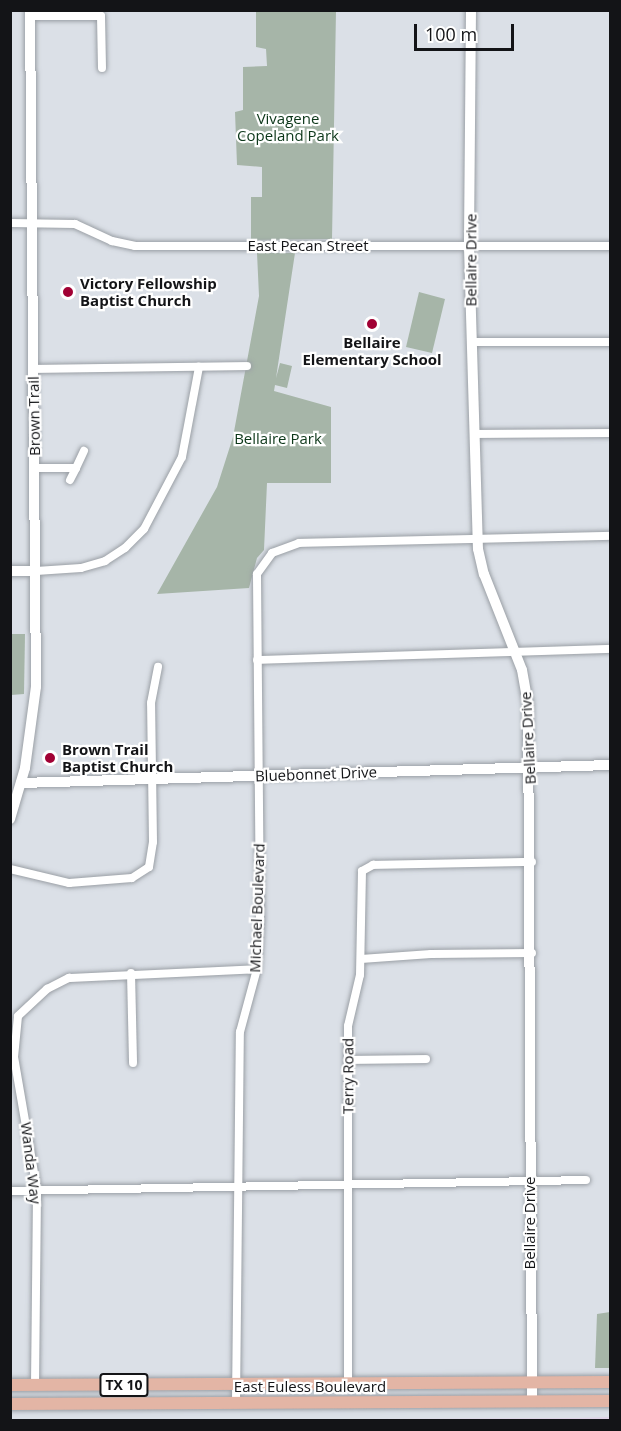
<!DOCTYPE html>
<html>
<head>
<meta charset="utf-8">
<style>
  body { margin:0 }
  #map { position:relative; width:621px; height:1431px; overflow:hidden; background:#dbe0e7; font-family:"Open Sans",sans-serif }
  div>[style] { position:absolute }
  .industrial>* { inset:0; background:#ddd1e5 }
  .green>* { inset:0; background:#a6b5a8 }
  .roads { filter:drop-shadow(0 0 2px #9a9fa5) drop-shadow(0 0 2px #9a9fa5) }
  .minor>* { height:8px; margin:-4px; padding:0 4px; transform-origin:4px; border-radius:4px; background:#fff }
  .tertiary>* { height:10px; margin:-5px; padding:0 5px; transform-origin:5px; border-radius:5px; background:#fff }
  .secondary>* { height:10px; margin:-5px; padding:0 5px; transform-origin:5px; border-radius:5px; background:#fff }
  .primary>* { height:12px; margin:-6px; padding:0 6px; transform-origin:6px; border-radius:6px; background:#e3b5a5 }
  .dots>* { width:16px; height:16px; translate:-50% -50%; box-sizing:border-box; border:3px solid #fff; border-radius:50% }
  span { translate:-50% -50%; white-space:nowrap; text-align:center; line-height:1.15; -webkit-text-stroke:4.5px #fff; paint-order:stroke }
  .shield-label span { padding:2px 4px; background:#fff; border:2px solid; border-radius:4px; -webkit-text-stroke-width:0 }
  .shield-label { font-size:14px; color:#131417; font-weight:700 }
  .park-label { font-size:15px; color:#0b3618 }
  .street-label { font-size:15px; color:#131417 }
  .poi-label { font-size:15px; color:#131417; font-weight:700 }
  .left { translate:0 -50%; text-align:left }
  .frame { position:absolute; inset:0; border:12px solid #131417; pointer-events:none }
  .scale { position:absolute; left:414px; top:24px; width:100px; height:27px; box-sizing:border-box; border:3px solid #131417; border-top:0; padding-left:8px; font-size:18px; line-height:21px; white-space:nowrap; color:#131417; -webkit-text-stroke:4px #fff; paint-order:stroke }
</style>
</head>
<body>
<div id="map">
  <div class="industrial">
    <i style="clip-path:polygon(610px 1417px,610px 1420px,146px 1420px,578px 1418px)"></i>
  </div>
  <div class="green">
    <i style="clip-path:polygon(256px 11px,336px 11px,332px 239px,251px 240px,251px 197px,262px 197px,262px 167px,237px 165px,235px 112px,243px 110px,243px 67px,267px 66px,266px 49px,256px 47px)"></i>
    <i style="clip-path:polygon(257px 253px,295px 253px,276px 378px,280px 363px,292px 366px,287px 388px,275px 385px,274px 391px,331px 407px,331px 483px,267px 483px,264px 550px,257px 558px,249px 588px,157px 594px,217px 487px,233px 437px,259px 296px)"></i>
    <i style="clip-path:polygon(419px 292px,445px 299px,432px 353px,406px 347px)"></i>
    <i style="clip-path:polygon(11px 634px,25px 634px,24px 694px,11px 695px)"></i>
    <i style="clip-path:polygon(610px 1312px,610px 1368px,595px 1368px,597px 1314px)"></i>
  </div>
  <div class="roads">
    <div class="minor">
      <i style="left:30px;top:16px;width:71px"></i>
      <i style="left:101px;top:16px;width:52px;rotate:88.9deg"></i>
      <i style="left:10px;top:223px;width:65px;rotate:0.9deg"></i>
      <i style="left:75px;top:224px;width:41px;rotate:24.7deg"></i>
      <i style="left:112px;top:241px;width:24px;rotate:12deg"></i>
      <i style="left:135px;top:246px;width:475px"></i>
      <i style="left:471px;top:342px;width:139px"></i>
      <i style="left:34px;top:369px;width:213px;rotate:-0.8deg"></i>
      <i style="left:474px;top:434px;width:136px;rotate:-0.4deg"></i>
      <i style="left:35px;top:468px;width:41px"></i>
      <i style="left:76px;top:468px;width:19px;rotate:-65deg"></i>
      <i style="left:70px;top:480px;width:13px;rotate:-63deg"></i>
      <i style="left:36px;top:571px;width:45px;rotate:-3.8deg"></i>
      <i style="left:81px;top:568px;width:25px;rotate:-16deg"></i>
      <i style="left:105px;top:561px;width:24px;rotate:-33deg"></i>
      <i style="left:125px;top:548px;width:27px;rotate:-45deg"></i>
      <i style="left:144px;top:529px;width:81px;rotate:-62.2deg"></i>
      <i style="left:182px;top:457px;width:92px;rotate:-79.3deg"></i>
      <i style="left:257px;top:660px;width:353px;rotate:-1.8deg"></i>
      <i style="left:10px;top:869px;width:61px;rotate:13.3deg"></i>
      <i style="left:69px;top:883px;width:63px;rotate:-4.5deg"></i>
      <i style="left:132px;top:878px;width:20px;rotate:-33deg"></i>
      <i style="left:149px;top:867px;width:25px;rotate:-81deg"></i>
      <i style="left:153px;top:842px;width:139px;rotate:-90.8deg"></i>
      <i style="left:151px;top:703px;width:37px;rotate:-79deg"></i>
      <i style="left:361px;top:959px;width:70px;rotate:-4.1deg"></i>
      <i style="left:431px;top:954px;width:101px;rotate:-0.6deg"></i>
      <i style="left:131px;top:973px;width:90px;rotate:88.7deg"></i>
      <i style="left:349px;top:1060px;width:77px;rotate:-0.7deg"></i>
      <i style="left:10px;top:1191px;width:576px;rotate:-1.09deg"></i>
      <i style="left:348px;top:1383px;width:357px;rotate:-90deg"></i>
      <i style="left:348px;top:1026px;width:52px;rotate:-76.8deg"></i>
      <i style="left:360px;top:975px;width:104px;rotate:-88.9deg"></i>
      <i style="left:362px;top:871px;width:13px;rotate:-29deg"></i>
      <i style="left:373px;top:865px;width:159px;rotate:-1.1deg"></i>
      <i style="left:35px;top:1385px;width:195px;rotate:-89.4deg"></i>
      <i style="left:37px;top:1190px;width:135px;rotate:-99.8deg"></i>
      <i style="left:14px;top:1057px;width:41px;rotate:-84.4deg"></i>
      <i style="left:18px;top:1016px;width:40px;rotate:-43deg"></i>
      <i style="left:47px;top:989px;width:25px;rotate:-27deg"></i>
      <i style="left:69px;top:978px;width:188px;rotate:-2.7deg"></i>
      <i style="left:236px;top:1402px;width:370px;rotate:-89.4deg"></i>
      <i style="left:240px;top:1032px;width:65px;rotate:-74.9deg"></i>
      <i style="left:257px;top:969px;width:49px;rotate:-86.5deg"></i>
      <i style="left:260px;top:920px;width:346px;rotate:-90.5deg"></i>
      <i style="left:257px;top:574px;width:26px;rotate:-54deg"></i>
      <i style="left:272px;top:553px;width:29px;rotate:-20deg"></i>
      <i style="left:299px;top:543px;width:311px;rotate:-1.3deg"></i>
    </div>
    <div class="tertiary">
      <i style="left:471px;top:10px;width:237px;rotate:90.5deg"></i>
      <i style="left:469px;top:247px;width:302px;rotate:88.3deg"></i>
      <i style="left:478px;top:549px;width:26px;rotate:77deg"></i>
      <i style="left:484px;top:574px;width:103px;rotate:68.4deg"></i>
      <i style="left:522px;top:670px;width:36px;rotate:80deg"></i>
      <i style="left:528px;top:705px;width:696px;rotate:89.67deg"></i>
      <i style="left:10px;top:571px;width:26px"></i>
      <i style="left:21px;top:783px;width:589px;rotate:-1.75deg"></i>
    </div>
    <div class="secondary">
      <i style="left:10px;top:819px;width:53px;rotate:-73.6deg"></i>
      <i style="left:25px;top:768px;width:82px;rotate:-82.3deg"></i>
      <i style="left:36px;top:687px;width:677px;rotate:-90.51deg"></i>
    </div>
    <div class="primary">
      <i style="left:10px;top:1385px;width:600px;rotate:-0.29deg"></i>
      <i style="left:10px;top:1404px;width:600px;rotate:-0.29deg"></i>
    </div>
  </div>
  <div class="dots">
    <i style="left:68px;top:292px;background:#a10134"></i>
    <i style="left:372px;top:324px;background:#a10134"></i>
    <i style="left:50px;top:758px;background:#a10134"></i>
  </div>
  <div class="shield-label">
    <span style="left:124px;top:1385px">TX 10</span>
  </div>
  <div class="park-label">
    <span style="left:288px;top:127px">Vivagene<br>Copeland Park</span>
    <span style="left:278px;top:439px">Bellaire Park</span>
  </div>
  <div class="street-label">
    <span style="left:308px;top:246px">East Pecan Street</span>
    <span style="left:471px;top:260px;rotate:-90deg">Bellaire Drive</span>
    <span style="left:34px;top:416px;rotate:-91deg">Brown Trail</span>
    <span style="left:528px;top:738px;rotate:-93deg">Bellaire Drive</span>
    <span style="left:316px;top:774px;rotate:-2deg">Bluebonnet Drive</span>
    <span style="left:257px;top:908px;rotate:-88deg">Michael Boulevard</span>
    <span style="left:348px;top:1076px;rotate:-90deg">Terry Road</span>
    <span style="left:31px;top:1163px;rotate:83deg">Wanda Way</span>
    <span style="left:530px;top:1223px;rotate:-90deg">Bellaire Drive</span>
    <span style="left:310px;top:1387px">East Euless Boulevard</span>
  </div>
  <div class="poi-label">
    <span class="left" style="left:80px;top:292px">Victory Fellowship<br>Baptist Church</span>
    <span style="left:372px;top:351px">Bellaire<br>Elementary School</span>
    <span class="left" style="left:62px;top:758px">Brown Trail<br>Baptist Church</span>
  </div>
  <div class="frame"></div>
  <div class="scale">100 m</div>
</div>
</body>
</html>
